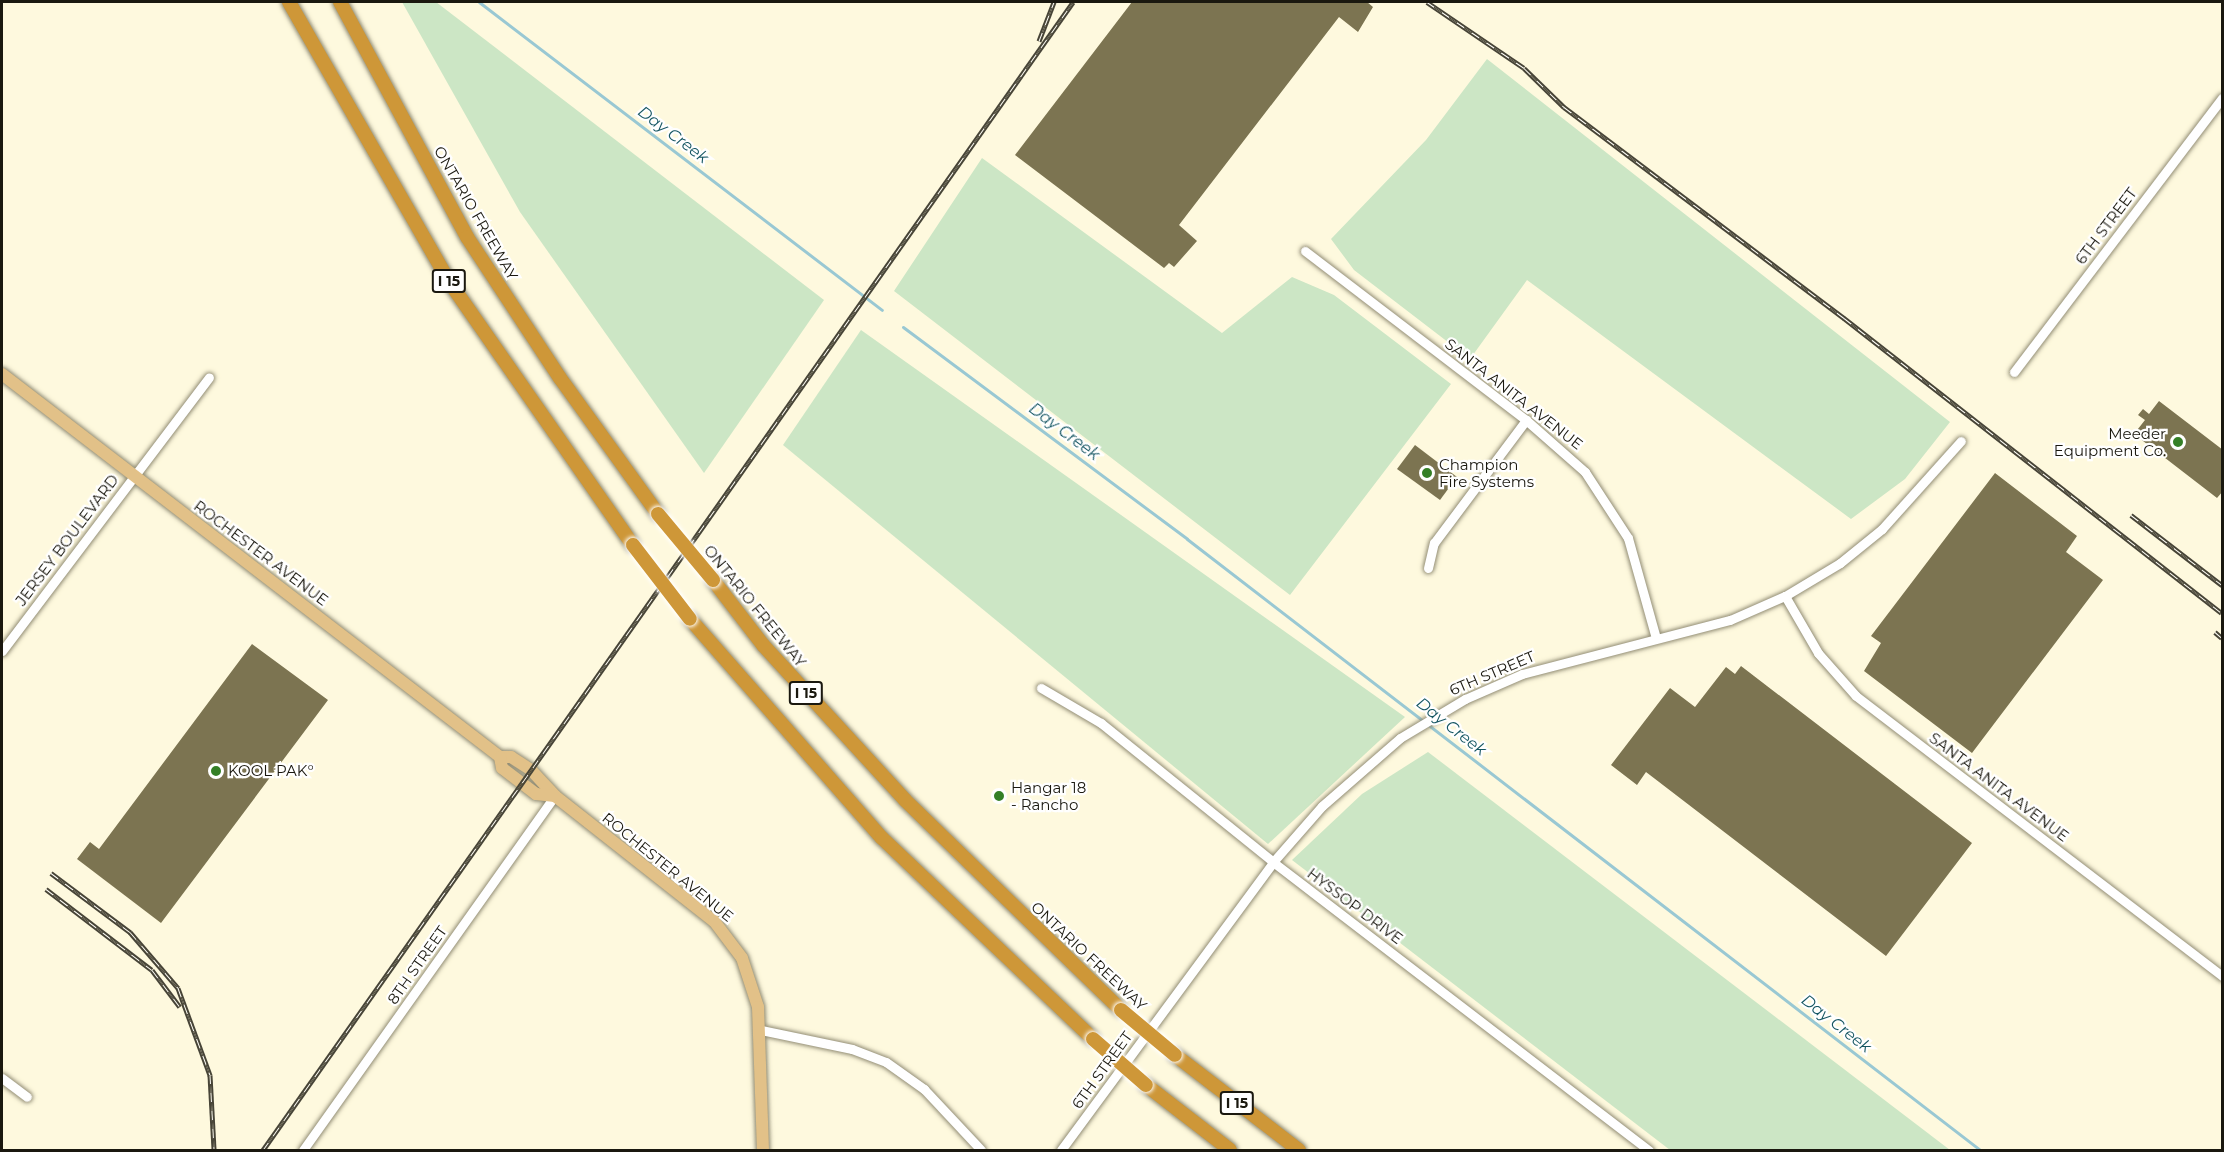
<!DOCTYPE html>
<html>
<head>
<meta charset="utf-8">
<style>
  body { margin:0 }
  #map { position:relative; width:2224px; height:1152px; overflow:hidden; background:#fef9de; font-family:Montserrat,sans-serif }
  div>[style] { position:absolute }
  .green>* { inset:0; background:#cce6c5 }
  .stream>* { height:3px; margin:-1.5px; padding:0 1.5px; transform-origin:1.5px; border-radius:1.5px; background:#99c8d3 }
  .building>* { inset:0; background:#7c7451 }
  .roads { filter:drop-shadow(0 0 2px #928d75) drop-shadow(0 0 2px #928d75) }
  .minor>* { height:9px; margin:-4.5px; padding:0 4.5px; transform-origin:4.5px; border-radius:4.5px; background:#fff }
  .major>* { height:12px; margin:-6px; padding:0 6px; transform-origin:6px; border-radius:6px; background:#e2c188 }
  .highway>* { height:14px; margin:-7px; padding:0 7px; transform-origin:7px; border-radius:7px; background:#ce9738 }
  .rail>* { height:5px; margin-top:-2.5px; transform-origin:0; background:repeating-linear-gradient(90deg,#fff 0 9px,#474437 0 18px); box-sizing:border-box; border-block:2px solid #474437 }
  .bridges { filter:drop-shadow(0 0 2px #fff) drop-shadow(0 0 2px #fff) }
  .highway-bridge>* { height:14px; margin:-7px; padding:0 7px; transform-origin:7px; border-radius:7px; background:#ce9738 }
  .dots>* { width:16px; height:16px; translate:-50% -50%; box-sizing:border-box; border:3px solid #fff; border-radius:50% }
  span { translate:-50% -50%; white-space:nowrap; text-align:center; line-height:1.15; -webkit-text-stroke:4.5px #fff; paint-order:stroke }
  .shield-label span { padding:2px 4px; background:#fff; border:2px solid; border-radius:4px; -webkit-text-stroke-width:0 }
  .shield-label { font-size:14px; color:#1a180f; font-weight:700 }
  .street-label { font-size:15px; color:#1a180f }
  .poi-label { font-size:15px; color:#1a180f }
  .right { translate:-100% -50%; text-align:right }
  .left { translate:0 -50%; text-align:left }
  .water-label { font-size:16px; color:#155662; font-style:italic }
  .frame { position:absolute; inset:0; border:3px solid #1a180f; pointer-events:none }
</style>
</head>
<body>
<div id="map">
  <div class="green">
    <i style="clip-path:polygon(402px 2px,436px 2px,824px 300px,704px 473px,520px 212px)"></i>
    <i style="clip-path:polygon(1487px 59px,1950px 422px,1905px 479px,1851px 519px,1527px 280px,1470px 359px,1354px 270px,1331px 239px,1426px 140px)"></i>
    <i style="clip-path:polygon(982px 158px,1222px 333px,1292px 277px,1334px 295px,1451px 384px,1290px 595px,894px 291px)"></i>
    <i style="clip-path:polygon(861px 330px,1405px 717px,1268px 844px,783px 445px)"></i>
    <i style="clip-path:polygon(1428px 752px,1950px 1150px,1670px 1150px,1292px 860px,1362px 794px)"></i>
  </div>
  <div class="stream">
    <i style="left:479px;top:2px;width:507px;rotate:37.39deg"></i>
    <i style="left:903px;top:327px;width:354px;rotate:36.7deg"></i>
    <i style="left:1187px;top:539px;width:1001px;rotate:37.61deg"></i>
  </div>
  <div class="building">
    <i style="clip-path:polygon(1132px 2px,1367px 2px,1373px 7px,1358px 32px,1339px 17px,1179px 225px,1197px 241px,1174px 267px,1169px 263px,1164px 268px,1015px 155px)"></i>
    <i style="clip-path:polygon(2159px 401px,2223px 450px,2223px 491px,2217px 498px,2134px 434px,2145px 420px,2138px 415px,2143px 409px,2149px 414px)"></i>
    <i style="clip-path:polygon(1415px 445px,1457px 477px,1440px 500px,1397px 469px)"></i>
    <i style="clip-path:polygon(1995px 473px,2077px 536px,2066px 552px,2103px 580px,1972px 753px,1864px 671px,1881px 643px,1871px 636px)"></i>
    <i style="clip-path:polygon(252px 644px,328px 700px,161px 923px,77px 859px,90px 842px,99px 849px)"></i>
    <i style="clip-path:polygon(1741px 666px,1972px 843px,1886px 956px,1646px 772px,1637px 785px,1611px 765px,1670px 688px,1695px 707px,1726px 667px,1735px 674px)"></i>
  </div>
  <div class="roads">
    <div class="minor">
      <i style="left:1305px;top:251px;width:278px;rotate:37.4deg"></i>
      <i style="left:1526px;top:420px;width:79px;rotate:41.4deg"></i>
      <i style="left:1585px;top:472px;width:79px;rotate:56.9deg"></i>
      <i style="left:1628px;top:538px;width:104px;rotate:74.4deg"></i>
      <i style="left:2014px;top:372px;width:344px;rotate:-52.8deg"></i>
      <i style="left:1428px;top:568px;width:26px;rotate:-77deg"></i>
      <i style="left:1434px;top:543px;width:154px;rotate:-53.2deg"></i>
      <i style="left:1785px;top:596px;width:66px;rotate:59.9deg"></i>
      <i style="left:1818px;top:653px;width:57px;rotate:48.5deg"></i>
      <i style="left:1856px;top:696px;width:461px;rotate:37.4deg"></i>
      <i style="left:2px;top:651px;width:343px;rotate:-52.9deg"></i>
      <i style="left:1041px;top:688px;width:69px;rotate:30.3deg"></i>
      <i style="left:1101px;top:723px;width:221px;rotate:38.9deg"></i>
      <i style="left:1273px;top:862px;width:474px;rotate:37.5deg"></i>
      <i style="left:761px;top:1030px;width:93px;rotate:11.8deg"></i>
      <i style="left:852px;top:1049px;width:36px;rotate:21deg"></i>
      <i style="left:886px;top:1062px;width:47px;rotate:35.4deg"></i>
      <i style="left:924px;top:1089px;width:83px;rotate:46.9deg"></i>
      <i style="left:2px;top:1078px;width:31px;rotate:37deg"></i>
      <i style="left:303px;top:1150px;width:435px;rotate:-54.6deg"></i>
      <i style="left:1061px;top:1150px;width:358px;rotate:-53.6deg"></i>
      <i style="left:1273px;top:862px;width:74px;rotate:-48.8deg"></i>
      <i style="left:1322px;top:806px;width:103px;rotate:-41.1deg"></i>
      <i style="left:1400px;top:738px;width:76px;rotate:-31deg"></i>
      <i style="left:1465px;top:699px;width:62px;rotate:-23.7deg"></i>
      <i style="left:1522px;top:674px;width:215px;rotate:-14.6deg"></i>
      <i style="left:1730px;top:620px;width:60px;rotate:-23.6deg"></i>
      <i style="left:1785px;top:596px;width:64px;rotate:-31deg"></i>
      <i style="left:1840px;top:563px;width:54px;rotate:-39deg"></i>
      <i style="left:1882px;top:529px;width:118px;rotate:-48.1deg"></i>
    </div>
    <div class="major">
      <i style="left:2px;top:374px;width:628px;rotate:37.56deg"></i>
      <i style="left:500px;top:757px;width:11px"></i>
      <i style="left:511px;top:757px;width:24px;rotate:33deg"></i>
      <i style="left:531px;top:770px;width:35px;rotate:47deg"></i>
      <i style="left:555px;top:796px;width:202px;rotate:38.2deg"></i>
      <i style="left:714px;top:921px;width:46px;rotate:52.9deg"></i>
      <i style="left:742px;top:958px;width:52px;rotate:71.9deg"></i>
      <i style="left:758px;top:1007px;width:143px;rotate:88deg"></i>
      <i style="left:500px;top:757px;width:11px;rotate:80deg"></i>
      <i style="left:502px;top:768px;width:43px;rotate:37.4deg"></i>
      <i style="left:536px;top:794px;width:19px;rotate:6deg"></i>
    </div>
    <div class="highway">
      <i style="left:289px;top:2px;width:320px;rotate:60.2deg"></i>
      <i style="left:448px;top:280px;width:323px;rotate:55.1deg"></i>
      <i style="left:340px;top:2px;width:267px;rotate:61.6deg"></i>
      <i style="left:467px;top:237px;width:169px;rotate:56.6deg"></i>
      <i style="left:560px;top:378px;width:168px;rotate:54.2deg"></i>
      <i style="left:713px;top:580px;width:82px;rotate:52.4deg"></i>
      <i style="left:763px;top:645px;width:210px;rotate:47.5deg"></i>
      <i style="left:905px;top:800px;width:301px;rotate:44.2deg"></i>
      <i style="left:690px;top:619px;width:291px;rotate:48.8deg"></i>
      <i style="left:882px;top:838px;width:291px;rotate:43.6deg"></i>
      <i style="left:1175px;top:1055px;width:156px;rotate:37.5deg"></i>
      <i style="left:1146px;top:1085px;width:106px;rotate:37.7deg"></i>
    </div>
  </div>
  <div class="rail">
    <i style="left:1427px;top:2px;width:117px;rotate:34.2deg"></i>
    <i style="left:1524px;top:68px;width:56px;rotate:44.3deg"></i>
    <i style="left:1564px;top:107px;width:351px;rotate:37deg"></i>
    <i style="left:1844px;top:318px;width:479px;rotate:38deg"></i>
    <i style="left:1039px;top:41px;width:42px;rotate:-69deg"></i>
    <i style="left:2131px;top:515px;width:115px;rotate:37.6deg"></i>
    <i style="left:2215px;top:632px;width:9px;rotate:41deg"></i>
    <i style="left:51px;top:873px;width:99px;rotate:36.8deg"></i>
    <i style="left:130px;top:932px;width:74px;rotate:49.4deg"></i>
    <i style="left:178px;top:988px;width:93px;rotate:69.8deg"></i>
    <i style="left:210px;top:1075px;width:75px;rotate:86.9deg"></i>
    <i style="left:46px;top:889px;width:133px;rotate:37.4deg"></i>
    <i style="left:152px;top:970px;width:46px;rotate:52.9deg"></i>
    <i style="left:263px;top:1150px;width:1405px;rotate:-54.79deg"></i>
  </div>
  <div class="bridges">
    <div class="highway-bridge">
      <i style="left:658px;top:514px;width:86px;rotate:50.2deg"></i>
      <i style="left:633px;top:545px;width:93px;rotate:52.4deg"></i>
      <i style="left:1121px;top:1010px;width:70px;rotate:39.8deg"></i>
      <i style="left:1093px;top:1039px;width:70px;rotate:41deg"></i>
    </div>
  </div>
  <div class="dots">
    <i style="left:2178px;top:442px;background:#347f26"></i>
    <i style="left:1427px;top:473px;background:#347f26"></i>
    <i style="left:216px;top:771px;background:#347f26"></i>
    <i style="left:999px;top:796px;background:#347f26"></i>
  </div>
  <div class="shield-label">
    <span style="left:449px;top:281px">I 15</span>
    <span style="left:806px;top:693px">I 15</span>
    <span style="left:1237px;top:1103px">I 15</span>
  </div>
  <div class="street-label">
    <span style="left:476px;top:213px;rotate:60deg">ONTARIO FREEWAY</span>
    <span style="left:2106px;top:226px;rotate:-53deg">6TH STREET</span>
    <span style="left:1514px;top:394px;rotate:38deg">SANTA ANITA AVENUE</span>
    <span style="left:67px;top:540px;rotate:-53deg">JERSEY BOULEVARD</span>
    <span style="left:261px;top:553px;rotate:37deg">ROCHESTER AVENUE</span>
    <span style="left:755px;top:606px;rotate:51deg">ONTARIO FREEWAY</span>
    <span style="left:1492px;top:673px;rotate:-23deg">6TH STREET</span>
    <span style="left:1999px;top:787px;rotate:37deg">SANTA ANITA AVENUE</span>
    <span style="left:668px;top:867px;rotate:39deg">ROCHESTER AVENUE</span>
    <span style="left:1355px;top:906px;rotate:37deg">HYSSOP DRIVE</span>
    <span style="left:1089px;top:956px;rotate:43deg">ONTARIO FREEWAY</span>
    <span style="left:417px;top:965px;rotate:-55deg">8TH STREET</span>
    <span style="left:1102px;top:1070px;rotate:-54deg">6TH STREET</span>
  </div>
  <div class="poi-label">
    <span class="right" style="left:2166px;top:442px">Meeder<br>Equipment Co.</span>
    <span class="left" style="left:1439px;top:473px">Champion<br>Fire Systems</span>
    <span class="left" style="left:228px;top:771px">KOOL PAK°</span>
    <span class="left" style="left:1011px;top:796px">Hangar 18<br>- Rancho</span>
  </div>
  <div class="water-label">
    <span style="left:673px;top:135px;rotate:37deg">Day Creek</span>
    <span style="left:1064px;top:432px;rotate:37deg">Day Creek</span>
    <span style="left:1451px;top:727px;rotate:38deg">Day Creek</span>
    <span style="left:1836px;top:1024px;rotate:38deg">Day Creek</span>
  </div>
  <div class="frame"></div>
</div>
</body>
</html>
